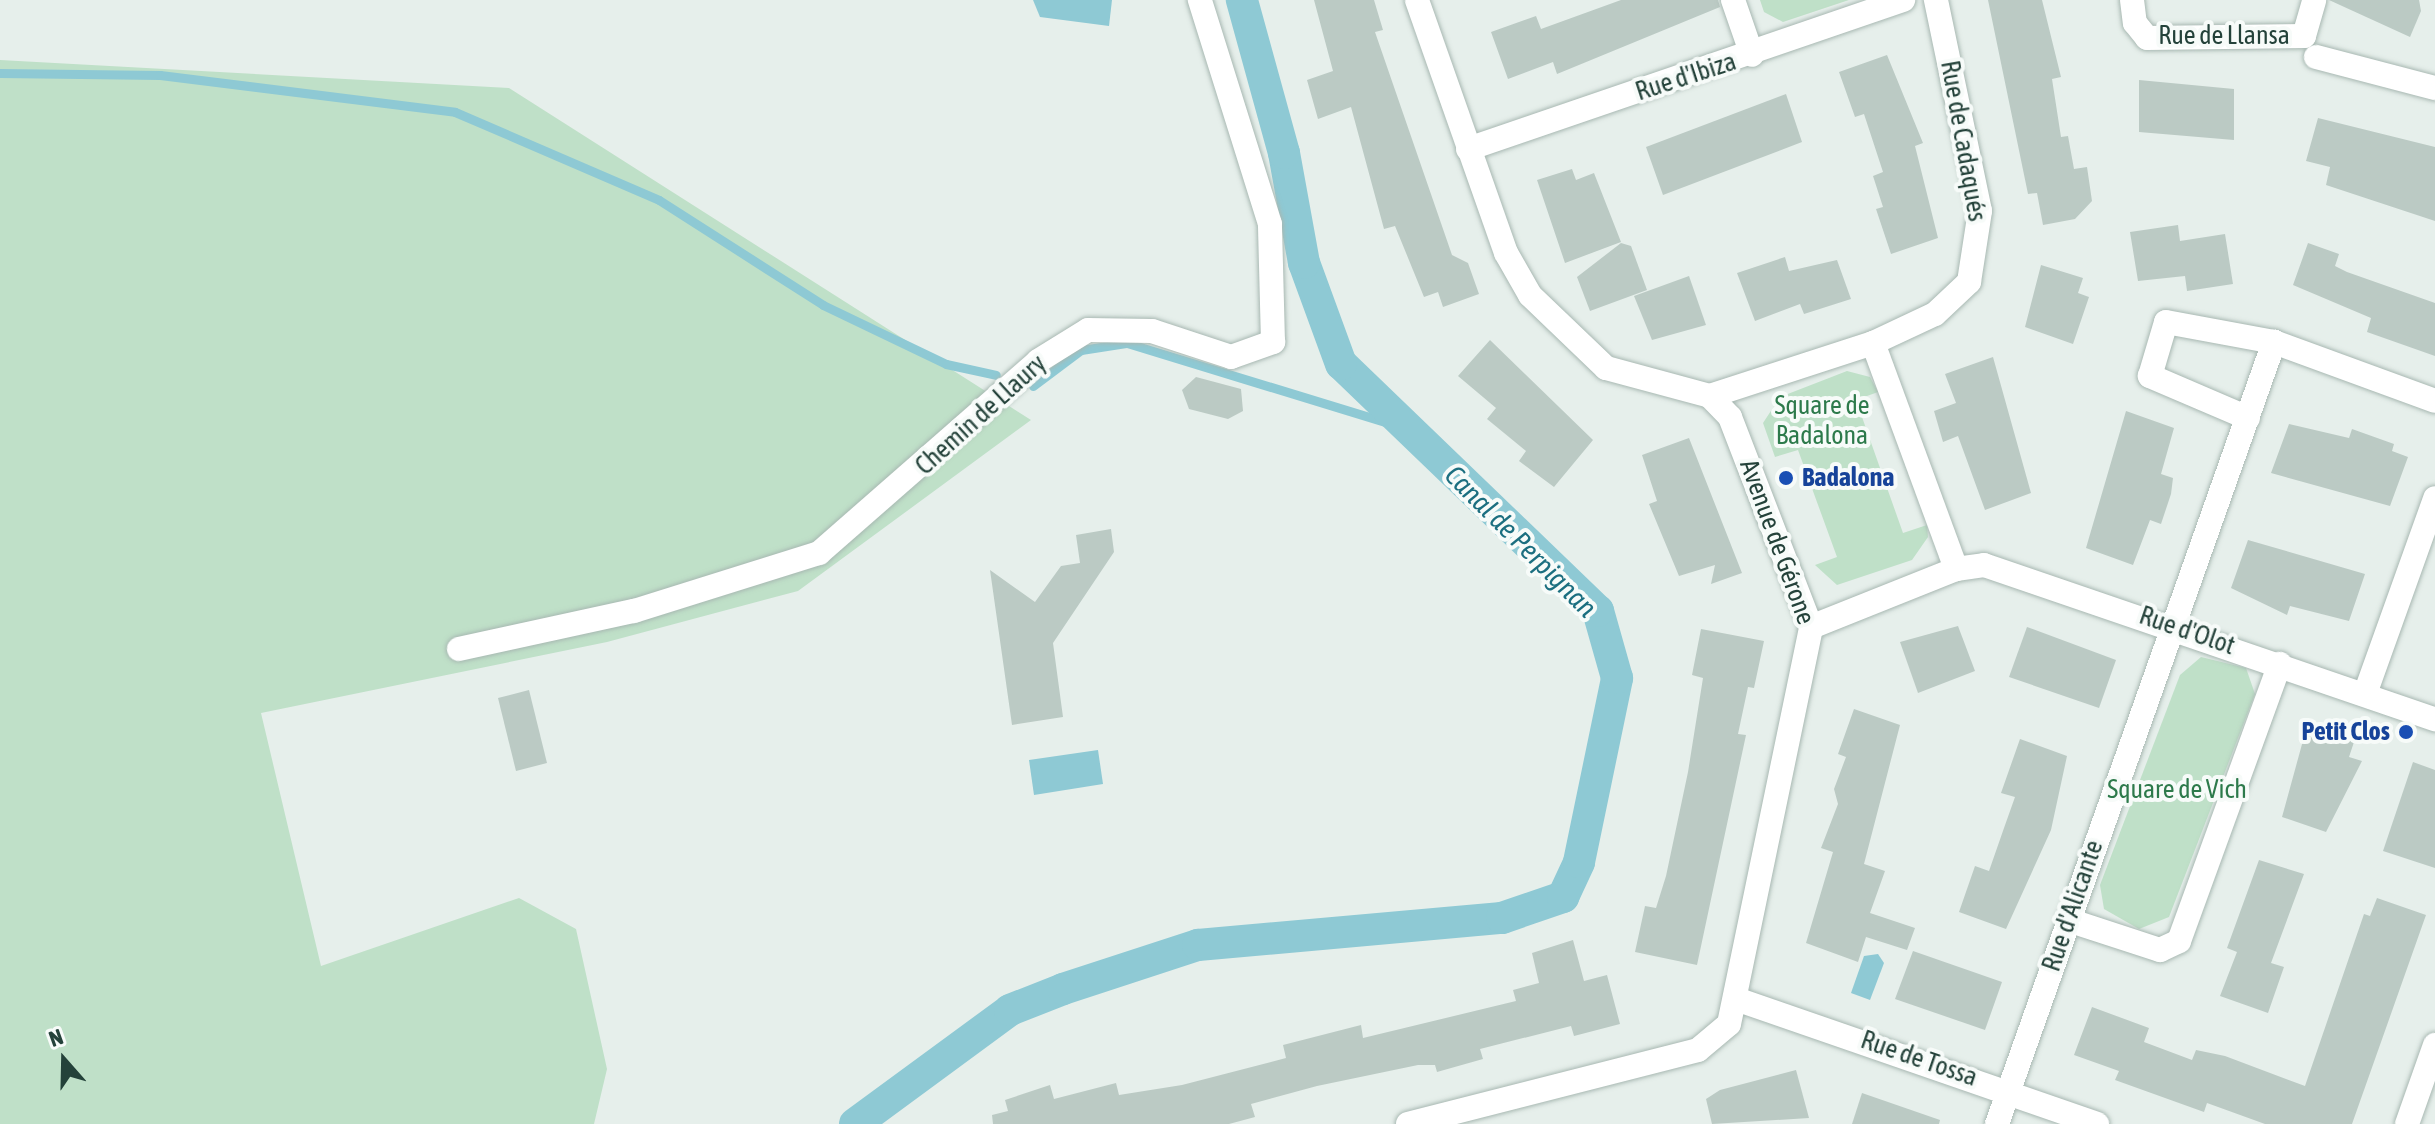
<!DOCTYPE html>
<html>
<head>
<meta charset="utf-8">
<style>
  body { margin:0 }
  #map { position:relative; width:2435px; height:1124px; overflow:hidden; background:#e6efeb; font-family:"Asap Condensed",sans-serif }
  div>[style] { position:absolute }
  .green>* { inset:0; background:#bfe0c8 }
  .water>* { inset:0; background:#8ec9d4 }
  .stream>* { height:9px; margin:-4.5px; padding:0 4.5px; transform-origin:4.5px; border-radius:4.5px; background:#8ec9d4 }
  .canal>* { height:32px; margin:-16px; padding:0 16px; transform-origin:16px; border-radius:16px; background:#8ec9d4 }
  .building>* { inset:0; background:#bbcac4 }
  .roads { filter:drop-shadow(0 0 2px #a8b8b2) drop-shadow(0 0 2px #a8b8b2) }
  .minor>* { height:24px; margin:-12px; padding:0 12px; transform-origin:12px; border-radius:12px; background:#fff }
  .dots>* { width:22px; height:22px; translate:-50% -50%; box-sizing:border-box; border:4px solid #f7fbf9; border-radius:50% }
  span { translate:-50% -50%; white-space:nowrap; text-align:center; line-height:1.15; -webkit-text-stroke:8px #f7fbf9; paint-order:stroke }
  .street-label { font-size:26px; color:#24423a }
  .park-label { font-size:26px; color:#2d7a4b }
  .transit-label { font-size:26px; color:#164399; font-weight:700 }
  .left { translate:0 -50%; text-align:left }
  .right { translate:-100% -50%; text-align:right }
  .water-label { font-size:28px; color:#1c6f80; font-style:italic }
  .north { position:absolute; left:24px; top:1020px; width:80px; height:80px; -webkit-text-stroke:6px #f7fbf9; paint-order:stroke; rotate:340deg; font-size:22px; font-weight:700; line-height:32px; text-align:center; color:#24423a }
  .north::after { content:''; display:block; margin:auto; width:28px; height:36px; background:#24423a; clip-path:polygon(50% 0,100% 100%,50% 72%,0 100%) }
</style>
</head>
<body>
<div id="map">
  <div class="green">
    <i style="clip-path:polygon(1760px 0,1849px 0,1783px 22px,1764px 12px)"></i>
    <i style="clip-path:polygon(0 60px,509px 88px,1031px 420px,798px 591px,607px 642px,261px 713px,321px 966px,519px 898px,576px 929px,607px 1069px,594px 1124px,0 1124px)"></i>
    <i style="clip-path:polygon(1847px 371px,1870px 377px,1878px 392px,1856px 400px,1903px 533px,1927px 525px,1928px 537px,1912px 560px,1837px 585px,1815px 565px,1837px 557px,1798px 450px,1775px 457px,1763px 423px,1780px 397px)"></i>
    <i style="clip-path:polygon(2201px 657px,2246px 668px,2255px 694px,2169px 917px,2139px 929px,2104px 909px,2100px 885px,2180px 675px)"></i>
  </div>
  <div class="water">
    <i style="clip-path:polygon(1033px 0,1112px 0,1109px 26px,1040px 17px)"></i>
    <i style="clip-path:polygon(1098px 750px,1103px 784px,1034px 795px,1029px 760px)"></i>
    <i style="clip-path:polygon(1878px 954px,1884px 963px,1870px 1000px,1851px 993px,1864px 956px)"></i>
  </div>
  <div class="stream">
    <i style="left:0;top:73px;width:160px;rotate:0.7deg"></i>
    <i style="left:160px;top:75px;width:297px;rotate:7.1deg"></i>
    <i style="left:455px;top:112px;width:222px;rotate:23.3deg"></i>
    <i style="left:659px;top:200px;width:195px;rotate:32.6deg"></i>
    <i style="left:823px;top:305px;width:136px;rotate:25.6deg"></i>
    <i style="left:946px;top:364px;width:51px;rotate:12.4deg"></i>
    <i style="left:1033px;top:386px;width:60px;rotate:-36.9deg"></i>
    <i style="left:1081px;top:350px;width:47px;rotate:-8.7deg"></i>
    <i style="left:1127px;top:343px;width:291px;rotate:17deg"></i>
  </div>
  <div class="canal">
    <i style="left:855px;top:1124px;width:192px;rotate:-36.3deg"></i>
    <i style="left:1010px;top:1010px;width:57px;rotate:-21.6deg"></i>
    <i style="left:1063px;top:989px;width:142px;rotate:-18.1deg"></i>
    <i style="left:1198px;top:945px;width:305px;rotate:-5.1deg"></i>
    <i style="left:1502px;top:918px;width:65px;rotate:-19deg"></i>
    <i style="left:1563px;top:897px;width:38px;rotate:-65deg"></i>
    <i style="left:1579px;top:862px;width:188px;rotate:-78.3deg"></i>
    <i style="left:1617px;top:678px;width:70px;rotate:-105.8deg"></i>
    <i style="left:1598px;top:611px;width:356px;rotate:-136.1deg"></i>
    <i style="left:1341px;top:364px;width:108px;rotate:-110.1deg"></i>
    <i style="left:1304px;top:263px;width:112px;rotate:-100.3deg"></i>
    <i style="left:1284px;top:153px;width:159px;rotate:-105.4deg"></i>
  </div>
  <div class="building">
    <i style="clip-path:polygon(1314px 0,1374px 0,1383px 30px,1375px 32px,1452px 255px,1468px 263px,1479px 294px,1443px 307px,1438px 292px,1424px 297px,1395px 226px,1384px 229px,1351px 107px,1318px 119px,1307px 80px,1333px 71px)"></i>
    <i style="clip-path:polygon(1621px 0,1718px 0,1720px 7px,1557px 74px,1553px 62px,1508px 79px,1491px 32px,1536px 16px,1541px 29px)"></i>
    <i style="clip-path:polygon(1988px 0,2042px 0,2061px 77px,2052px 79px,2061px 137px,2068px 136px,2074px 169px,2087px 167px,2092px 201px,2075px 219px,2043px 225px,2037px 193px,2028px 194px)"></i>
    <i style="clip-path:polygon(2329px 0,2419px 0,2421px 11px,2410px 37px)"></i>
    <i style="clip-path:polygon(1887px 55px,1923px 143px,1915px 146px,1938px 238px,1891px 254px,1876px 209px,1883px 207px,1873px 176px,1883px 172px,1864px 114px,1855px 117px,1839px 72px)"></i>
    <i style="clip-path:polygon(2139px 80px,2234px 89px,2234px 140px,2139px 132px)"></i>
    <i style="clip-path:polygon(1786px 94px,1802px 142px,1663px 195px,1646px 147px)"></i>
    <i style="clip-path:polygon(2318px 118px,2435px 147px,2435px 221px,2326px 185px,2330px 167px,2306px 161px)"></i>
    <i style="clip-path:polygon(1572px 169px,1576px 180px,1594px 173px,1621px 242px,1565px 263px,1537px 180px)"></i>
    <i style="clip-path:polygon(2178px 225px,2180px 241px,2225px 234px,2233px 284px,2187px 291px,2185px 276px,2138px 281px,2130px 232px)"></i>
    <i style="clip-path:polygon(1621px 243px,1631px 246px,1647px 290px,1590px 311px,1577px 277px)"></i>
    <i style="clip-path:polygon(2308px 243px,2339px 254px,2335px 266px,2347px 272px,2435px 303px,2435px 356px,2367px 332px,2371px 318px,2293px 285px)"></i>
    <i style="clip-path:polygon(1785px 257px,1789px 271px,1837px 260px,1851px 299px,1804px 314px,1800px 304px,1755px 321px,1737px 273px)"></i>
    <i style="clip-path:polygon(2041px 265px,2083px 278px,2078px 293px,2089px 297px,2073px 344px,2025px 327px)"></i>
    <i style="clip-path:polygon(1689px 276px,1706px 325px,1652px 340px,1634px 296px)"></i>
    <i style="clip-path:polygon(1490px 340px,1593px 440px,1554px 487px,1519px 461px,1526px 451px,1487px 419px,1496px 408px,1458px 376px)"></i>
    <i style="clip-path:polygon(1993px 357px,2031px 493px,1985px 510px,1958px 436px,1943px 442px,1934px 411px,1956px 403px,1945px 374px)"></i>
    <i style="clip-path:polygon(1196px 377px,1241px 389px,1243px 411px,1228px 419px,1189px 409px,1182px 390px)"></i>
    <i style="clip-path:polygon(2126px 411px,2174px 428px,2161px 474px,2173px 478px,2171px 494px,2161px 524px,2150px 520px,2133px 565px,2086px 548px)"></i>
    <i style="clip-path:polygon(2289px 424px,2349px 438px,2352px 429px,2394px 444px,2392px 451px,2408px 457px,2390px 506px,2271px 473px)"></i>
    <i style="clip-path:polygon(1689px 438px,1742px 573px,1711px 584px,1715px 565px,1679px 576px,1649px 504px,1657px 501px,1642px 455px)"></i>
    <i style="clip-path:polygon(1111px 529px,1114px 552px,1053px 643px,1063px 717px,1012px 725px,990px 570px,1035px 602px,1061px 566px,1080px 563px,1076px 535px)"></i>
    <i style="clip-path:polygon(2248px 540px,2365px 574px,2349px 621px,2290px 606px,2287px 615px,2231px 588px)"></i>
    <i style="clip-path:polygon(1958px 626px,1975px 671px,1918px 693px,1900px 642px)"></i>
    <i style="clip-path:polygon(2027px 627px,2116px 660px,2099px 708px,2009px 677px)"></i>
    <i style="clip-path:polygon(1701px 629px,1764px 641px,1754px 688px,1748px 687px,1738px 734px,1746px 735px,1697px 965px,1635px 952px,1645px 906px,1656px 908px,1666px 876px,1688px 772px,1703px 678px,1692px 675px)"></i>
    <i style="clip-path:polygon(529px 690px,547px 763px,516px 771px,498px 698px)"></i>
    <i style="clip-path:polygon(1854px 709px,1900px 725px,1864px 864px,1885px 871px,1870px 913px,1915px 928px,1907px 950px,1866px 937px,1858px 962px,1806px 943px,1833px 852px,1821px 848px,1838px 804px,1834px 789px,1846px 757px,1838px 754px)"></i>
    <i style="clip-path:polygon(2307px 726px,2354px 742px,2349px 757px,2362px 761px,2326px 832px,2282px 817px)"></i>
    <i style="clip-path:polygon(2020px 739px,2067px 756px,2051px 830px,2006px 929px,1959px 912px,1975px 866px,1989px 871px,2004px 828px,2015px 797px,2001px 793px)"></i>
    <i style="clip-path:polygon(2413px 762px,2435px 770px,2435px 868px,2383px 851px)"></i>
    <i style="clip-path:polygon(2259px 860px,2304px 874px,2271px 963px,2284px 967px,2268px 1013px,2220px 996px,2237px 952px,2227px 948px)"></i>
    <i style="clip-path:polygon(2377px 898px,2426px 915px,2352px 1124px,2265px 1124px,2207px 1103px,2204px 1112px,2115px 1080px,2119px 1071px,2074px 1055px,2092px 1007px,2149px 1028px,2144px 1042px,2192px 1060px,2196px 1050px,2225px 1056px,2305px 1086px,2364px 914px,2370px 916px)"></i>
    <i style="clip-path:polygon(1573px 940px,1584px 981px,1607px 975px,1620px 1024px,1574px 1036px,1571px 1026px,1480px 1049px,1483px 1059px,1437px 1072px,1435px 1065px,1418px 1065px,1317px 1086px,1251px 1104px,1255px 1117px,1229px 1124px,993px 1124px,992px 1115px,1008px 1111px,1005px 1100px,1050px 1085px,1054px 1099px,1116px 1083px,1119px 1095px,1182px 1085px,1286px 1058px,1283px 1045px,1361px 1025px,1363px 1038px,1516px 1001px,1513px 990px,1539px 983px,1532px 953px)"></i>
    <i style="clip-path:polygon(1913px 951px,2002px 982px,1985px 1030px,1895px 999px)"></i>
    <i style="clip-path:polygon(1796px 1070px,1809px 1118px,1712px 1124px,1706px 1099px,1720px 1090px)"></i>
    <i style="clip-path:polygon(1862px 1093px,1940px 1120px,1939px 1124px,1852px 1124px)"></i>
  </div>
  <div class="roads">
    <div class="minor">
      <i style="left:1733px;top:0;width:58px;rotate:70.9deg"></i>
      <i style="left:2132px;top:0;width:23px;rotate:83deg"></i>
      <i style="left:2135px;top:23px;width:19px;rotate:51deg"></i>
      <i style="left:2147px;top:38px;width:157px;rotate:-0.7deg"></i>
      <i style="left:2304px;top:36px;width:37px;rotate:-74deg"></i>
      <i style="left:2316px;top:57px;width:123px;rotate:14.6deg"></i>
      <i style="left:1468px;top:149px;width:460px;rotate:-18.9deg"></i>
      <i style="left:1873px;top:343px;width:241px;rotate:69.8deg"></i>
      <i style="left:1710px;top:396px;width:171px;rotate:-18deg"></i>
      <i style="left:1873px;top:343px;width:68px;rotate:-25.1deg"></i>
      <i style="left:1935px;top:314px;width:47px;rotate:-43.3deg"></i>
      <i style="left:1969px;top:282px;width:72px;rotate:-81.2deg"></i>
      <i style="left:1980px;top:211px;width:216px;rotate:-101.8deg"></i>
      <i style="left:2248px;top:418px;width:107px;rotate:-156.8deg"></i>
      <i style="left:2150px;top:376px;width:56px;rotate:-73.5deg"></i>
      <i style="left:2166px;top:322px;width:110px;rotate:10.5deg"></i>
      <i style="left:2274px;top:342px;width:171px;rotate:20.1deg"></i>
      <i style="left:1811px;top:627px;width:156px;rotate:-21.8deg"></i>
      <i style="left:1956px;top:569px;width:28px;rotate:-8deg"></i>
      <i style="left:1984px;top:565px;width:477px;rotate:18.9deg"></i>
      <i style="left:459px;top:649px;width:179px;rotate:-12.3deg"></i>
      <i style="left:634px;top:611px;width:194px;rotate:-17.4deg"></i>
      <i style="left:819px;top:553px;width:291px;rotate:-41.2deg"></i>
      <i style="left:1038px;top:361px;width:59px;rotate:-31.8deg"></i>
      <i style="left:1088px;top:330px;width:64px;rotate:0.9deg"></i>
      <i style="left:1152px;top:331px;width:83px;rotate:18.2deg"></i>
      <i style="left:1231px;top:357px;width:45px;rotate:-19.7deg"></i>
      <i style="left:1273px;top:342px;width:118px;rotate:-91.5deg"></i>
      <i style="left:1270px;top:224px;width:235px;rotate:-107.4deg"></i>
      <i style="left:2365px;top:694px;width:208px;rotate:-70.3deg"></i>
      <i style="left:2068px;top:920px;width:97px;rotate:18.1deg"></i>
      <i style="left:2160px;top:950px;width:21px;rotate:-25deg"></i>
      <i style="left:2179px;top:941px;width:295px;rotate:-70deg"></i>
      <i style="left:1739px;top:1000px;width:379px;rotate:19.1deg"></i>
      <i style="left:1408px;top:1124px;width:299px;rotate:-14.3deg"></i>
      <i style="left:1698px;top:1050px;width:40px;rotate:-40deg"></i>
      <i style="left:1729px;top:1024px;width:405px;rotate:-78.3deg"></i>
      <i style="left:1811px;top:627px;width:225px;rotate:-111.1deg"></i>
      <i style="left:1730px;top:417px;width:29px;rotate:-134deg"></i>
      <i style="left:1710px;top:396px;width:108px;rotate:-164.9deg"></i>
      <i style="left:1606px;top:368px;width:105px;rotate:-136.2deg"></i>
      <i style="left:1530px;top:295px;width:48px;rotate:-119.7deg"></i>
      <i style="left:1506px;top:253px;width:268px;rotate:-109.4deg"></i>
      <i style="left:1997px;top:1124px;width:830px;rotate:-70.49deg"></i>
      <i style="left:2407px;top:1124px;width:84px;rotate:-70.5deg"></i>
    </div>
  </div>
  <div class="dots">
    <i style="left:1786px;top:478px;background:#1a4fb4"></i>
    <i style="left:2406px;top:732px;background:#1a4fb4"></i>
  </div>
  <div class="street-label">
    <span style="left:2224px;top:36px">Rue de Llansa</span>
    <span style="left:1686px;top:77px;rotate:-18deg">Rue d'Ibiza</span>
    <span style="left:1963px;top:141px;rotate:80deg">Rue de Cadaqués</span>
    <span style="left:981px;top:415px;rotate:-42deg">Chemin de Llaury</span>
    <span style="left:1777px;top:542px;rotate:70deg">Avenue de Gérone</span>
    <span style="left:2187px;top:631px;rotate:19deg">Rue d'Olot</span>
    <span style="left:2073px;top:906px;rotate:-71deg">Rue d'Alicante</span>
    <span style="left:1919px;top:1059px;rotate:19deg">Rue de Tossa</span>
  </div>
  <div class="park-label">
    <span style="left:1822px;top:421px">Square de<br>Badalona</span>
    <span style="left:2177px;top:790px">Square de Vich</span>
  </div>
  <div class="transit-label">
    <span class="left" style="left:1802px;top:478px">Badalona</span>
    <span class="right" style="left:2390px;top:732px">Petit Clos</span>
  </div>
  <div class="water-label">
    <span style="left:1521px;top:541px;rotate:45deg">Canal de Perpignan</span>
  </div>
  <div class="north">N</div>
</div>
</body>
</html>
